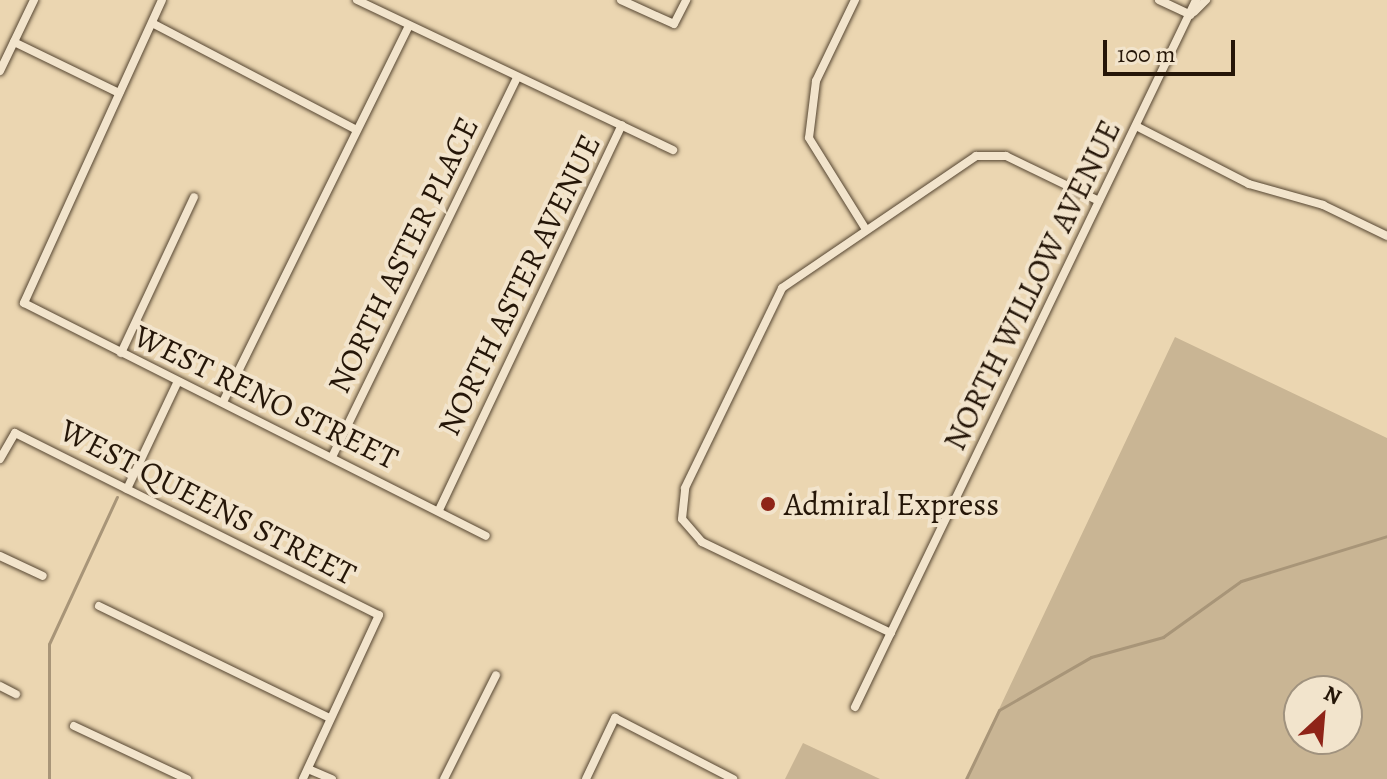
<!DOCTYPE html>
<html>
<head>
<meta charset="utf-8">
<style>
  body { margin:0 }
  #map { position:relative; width:1387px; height:779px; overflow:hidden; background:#ebd6b1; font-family:Alegreya,serif }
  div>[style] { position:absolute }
  .green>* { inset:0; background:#c9b594 }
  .stream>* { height:3px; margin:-1.5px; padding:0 1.5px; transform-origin:1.5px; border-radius:1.5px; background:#a89578 }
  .roads { filter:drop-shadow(0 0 2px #564632) drop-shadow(0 0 2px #564632) }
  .street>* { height:8px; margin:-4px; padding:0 4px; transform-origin:4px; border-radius:4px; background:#f2e4cc }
  .dots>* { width:22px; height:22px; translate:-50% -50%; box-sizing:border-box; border:4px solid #f2e4cc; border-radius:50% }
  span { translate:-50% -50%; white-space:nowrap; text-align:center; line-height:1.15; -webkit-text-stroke:8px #f2e4cc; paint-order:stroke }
  .street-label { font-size:32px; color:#251608 }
  .poi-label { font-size:32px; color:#251608 }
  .left { translate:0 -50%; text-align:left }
  .north { position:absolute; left:1283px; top:675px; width:80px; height:80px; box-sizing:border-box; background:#f2e4cc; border:2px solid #a0927e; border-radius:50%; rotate:26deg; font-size:22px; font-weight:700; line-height:32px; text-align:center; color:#251608 }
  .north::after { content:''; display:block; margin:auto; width:28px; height:36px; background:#8f2418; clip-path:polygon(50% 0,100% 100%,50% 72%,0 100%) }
  .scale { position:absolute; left:1103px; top:40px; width:132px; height:36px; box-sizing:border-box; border:4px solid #251608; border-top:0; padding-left:10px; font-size:24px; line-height:28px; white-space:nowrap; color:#251608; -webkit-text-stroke:6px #f2e4cc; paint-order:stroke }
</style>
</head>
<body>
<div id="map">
  <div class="green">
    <i style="clip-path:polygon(evenodd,1175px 337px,1387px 438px,1387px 779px,966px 779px,1175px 337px,1299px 691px,1347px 691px,1347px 739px,1299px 739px,1299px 691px)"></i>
    <i style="clip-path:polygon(803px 743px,880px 779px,785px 779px)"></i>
  </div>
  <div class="stream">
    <i style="left:49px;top:779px;width:135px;rotate:-90deg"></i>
    <i style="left:49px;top:644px;width:162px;rotate:-65.2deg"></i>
    <i style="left:966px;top:779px;width:76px;rotate:-64.4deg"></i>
    <i style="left:999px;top:710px;width:106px;rotate:-29.9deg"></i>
    <i style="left:1091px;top:657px;width:75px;rotate:-15.5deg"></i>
    <i style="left:1163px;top:637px;width:96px;rotate:-35.7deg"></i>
    <i style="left:1241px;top:581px;width:153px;rotate:-17.1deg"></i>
  </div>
  <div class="roads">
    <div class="street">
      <i style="left:162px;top:0;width:333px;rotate:114.5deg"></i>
      <i style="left:24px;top:303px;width:517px;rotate:26.76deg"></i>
      <i style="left:357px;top:0;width:350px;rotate:25.4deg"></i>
      <i style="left:621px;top:0;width:58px;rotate:24.4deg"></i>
      <i style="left:674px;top:24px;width:27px;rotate:-63deg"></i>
      <i style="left:855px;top:0;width:90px;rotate:115.7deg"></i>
      <i style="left:816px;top:81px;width:57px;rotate:97deg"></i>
      <i style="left:809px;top:138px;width:106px;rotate:58.1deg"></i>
      <i style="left:1159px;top:0;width:35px;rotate:25deg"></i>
      <i style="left:1194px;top:12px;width:17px;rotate:-45deg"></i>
      <i style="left:152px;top:23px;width:231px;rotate:27.6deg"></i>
      <i style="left:14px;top:42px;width:117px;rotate:25.9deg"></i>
      <i style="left:0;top:71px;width:79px;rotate:-64.4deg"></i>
      <i style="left:1136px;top:126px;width:127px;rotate:27.2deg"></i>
      <i style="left:1249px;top:184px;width:77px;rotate:15.8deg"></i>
      <i style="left:1323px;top:205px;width:71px;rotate:25.8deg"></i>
      <i style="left:121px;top:353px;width:172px;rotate:-64.9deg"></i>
      <i style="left:223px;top:402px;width:418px;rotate:-63.7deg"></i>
      <i style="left:333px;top:455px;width:420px;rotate:-64deg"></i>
      <i style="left:0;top:459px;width:30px;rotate:-60deg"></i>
      <i style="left:15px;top:433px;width:407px;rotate:26.6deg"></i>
      <i style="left:379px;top:615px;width:181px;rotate:114.9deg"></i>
      <i style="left:127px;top:489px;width:119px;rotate:-64.7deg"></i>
      <i style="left:439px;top:510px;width:426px;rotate:-64.6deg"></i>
      <i style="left:0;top:556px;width:47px;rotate:24.9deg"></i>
      <i style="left:99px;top:606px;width:257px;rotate:25.9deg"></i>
      <i style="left:891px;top:633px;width:210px;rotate:-154.3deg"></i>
      <i style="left:702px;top:542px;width:30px;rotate:-131deg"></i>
      <i style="left:682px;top:519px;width:31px;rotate:-84deg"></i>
      <i style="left:685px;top:488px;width:222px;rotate:-64.1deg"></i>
      <i style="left:782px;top:288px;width:235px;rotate:-34.2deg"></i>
      <i style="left:976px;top:156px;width:30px"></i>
      <i style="left:1006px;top:156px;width:103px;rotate:25.8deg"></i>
      <i style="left:0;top:686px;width:18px;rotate:27deg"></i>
      <i style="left:855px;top:707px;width:785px;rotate:-64.25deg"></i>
      <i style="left:74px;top:726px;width:125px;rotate:25.1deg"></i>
      <i style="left:308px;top:769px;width:26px;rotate:23deg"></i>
      <i style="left:444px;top:779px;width:116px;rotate:-63.4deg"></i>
      <i style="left:586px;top:779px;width:68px;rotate:-64.6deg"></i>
      <i style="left:615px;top:718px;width:133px;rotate:27.3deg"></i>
    </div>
  </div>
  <div class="dots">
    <i style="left:768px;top:504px;background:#8f2418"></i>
  </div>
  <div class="street-label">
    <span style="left:403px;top:255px;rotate:-64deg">NORTH ASTER PLACE</span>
    <span style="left:519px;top:285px;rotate:-64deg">NORTH ASTER AVENUE</span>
    <span style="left:1032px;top:285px;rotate:-64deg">NORTH WILLOW AVENUE</span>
    <span style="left:266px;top:397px;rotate:26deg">WEST RENO STREET</span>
    <span style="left:208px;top:502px;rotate:27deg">WEST QUEENS STREET</span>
  </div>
  <div class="poi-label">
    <span class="left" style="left:784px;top:504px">Admiral Express</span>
  </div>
  <div class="north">N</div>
  <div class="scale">100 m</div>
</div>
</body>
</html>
